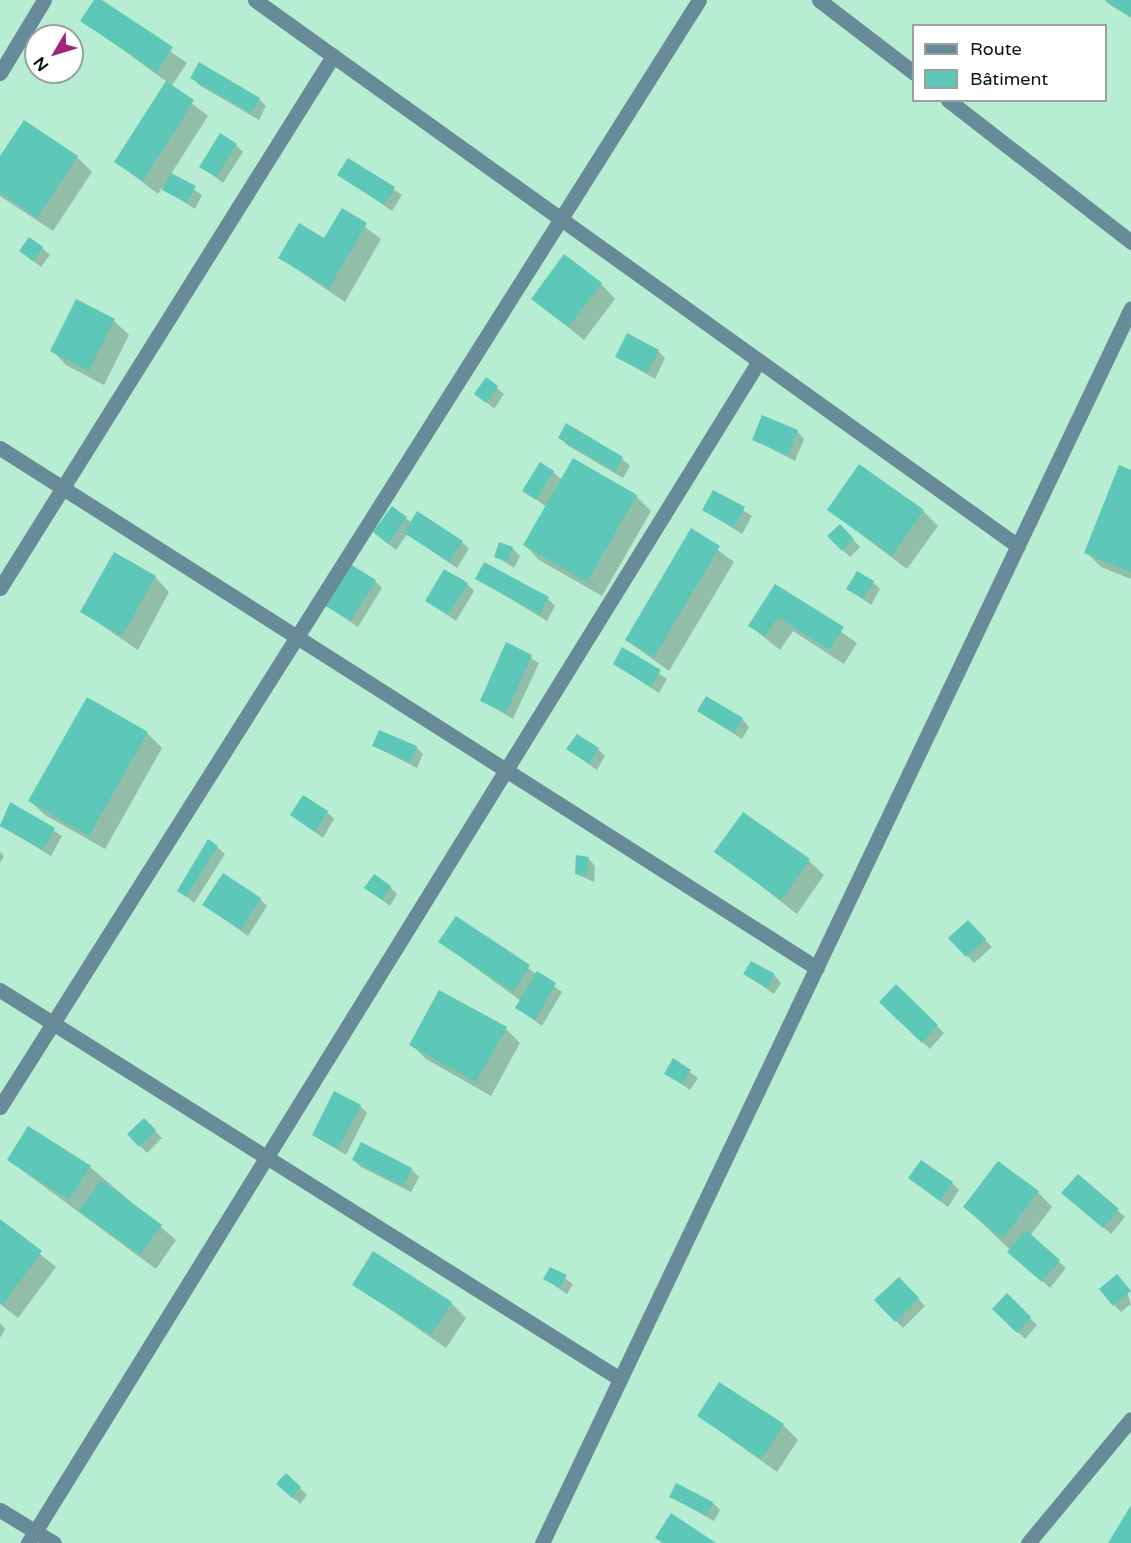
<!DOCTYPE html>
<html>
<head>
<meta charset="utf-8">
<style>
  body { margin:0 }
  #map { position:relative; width:1131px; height:1543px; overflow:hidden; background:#b7edd2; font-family:"Varela Round",sans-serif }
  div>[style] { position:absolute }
  .shadow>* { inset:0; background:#0003 }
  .building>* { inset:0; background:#5dc7b8 }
  .minor>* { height:15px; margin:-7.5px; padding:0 7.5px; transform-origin:7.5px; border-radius:7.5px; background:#678b99 }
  span { translate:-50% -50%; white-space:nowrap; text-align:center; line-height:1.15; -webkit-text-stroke:5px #fff; paint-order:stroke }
  .legend { position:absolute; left:912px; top:24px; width:195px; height:78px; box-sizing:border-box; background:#fff; border:2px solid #9aa19e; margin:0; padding:8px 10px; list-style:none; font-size:18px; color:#02140c }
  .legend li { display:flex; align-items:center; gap:12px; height:30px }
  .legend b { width:30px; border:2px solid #9aa19e }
  .north { position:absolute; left:24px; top:24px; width:60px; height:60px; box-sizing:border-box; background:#fff; border:2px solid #9aa19e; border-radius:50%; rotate:232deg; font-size:16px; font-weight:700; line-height:24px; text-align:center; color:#02140c }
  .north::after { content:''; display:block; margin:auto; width:21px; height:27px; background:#a0257b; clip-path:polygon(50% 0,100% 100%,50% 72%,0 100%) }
</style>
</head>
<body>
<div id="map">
  <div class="shadow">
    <i style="clip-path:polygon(96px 0,187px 63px,171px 87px,208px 116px,171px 174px,202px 195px,195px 209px,162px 188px,158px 194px,116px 162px,167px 82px,82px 20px)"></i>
    <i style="clip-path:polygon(1105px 0,1131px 0,1131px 18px,1107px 3px)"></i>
    <i style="clip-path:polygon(199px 64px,259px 99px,266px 106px,259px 120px,199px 85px,192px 77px)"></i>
    <i style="clip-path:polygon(236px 145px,243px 152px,223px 183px,201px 166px)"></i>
    <i style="clip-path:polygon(77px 157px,92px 172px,53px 231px,0 196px,0 159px)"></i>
    <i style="clip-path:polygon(348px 160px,402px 195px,392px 211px,339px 174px)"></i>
    <i style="clip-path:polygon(342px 210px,381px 239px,345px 302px,280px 258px,325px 240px)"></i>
    <i style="clip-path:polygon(42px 248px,50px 255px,41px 267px,21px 251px)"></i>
    <i style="clip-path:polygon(601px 284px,615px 299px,584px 340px,533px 299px)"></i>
    <i style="clip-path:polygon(77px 301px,114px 321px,129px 335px,104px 385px,66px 365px,52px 350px)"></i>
    <i style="clip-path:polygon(658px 351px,665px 358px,655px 379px,617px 357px)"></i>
    <i style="clip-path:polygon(486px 379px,504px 394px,494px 409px,476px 393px)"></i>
    <i style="clip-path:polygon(567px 425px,622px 459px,630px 466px,623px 478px,567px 445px,560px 437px)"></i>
    <i style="clip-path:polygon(797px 431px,804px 439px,795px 461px,754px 440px)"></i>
    <i style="clip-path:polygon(553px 472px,562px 480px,636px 496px,651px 511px,602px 596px,539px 560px,525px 545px,546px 507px,524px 490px)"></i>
    <i style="clip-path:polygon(1131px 472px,1131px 579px,1101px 567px,1086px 552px)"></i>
    <i style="clip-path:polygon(714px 492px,752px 516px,742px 534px,704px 510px)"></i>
    <i style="clip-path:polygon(392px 508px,412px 523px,462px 542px,469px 549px,457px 568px,407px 534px,396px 550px,382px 539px)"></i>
    <i style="clip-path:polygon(829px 510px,923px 511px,938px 526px,907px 569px)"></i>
    <i style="clip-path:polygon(840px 526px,860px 547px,850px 557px,829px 536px)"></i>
    <i style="clip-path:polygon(691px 530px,734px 562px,669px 671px,626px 640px)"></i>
    <i style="clip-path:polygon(512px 548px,520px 556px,514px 568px,496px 556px)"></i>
    <i style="clip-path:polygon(155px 577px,169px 592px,138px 650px,82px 612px)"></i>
    <i style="clip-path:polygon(477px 579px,548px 599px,555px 606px,547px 621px)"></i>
    <i style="clip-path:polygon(375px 581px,382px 588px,358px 627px,326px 605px)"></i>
    <i style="clip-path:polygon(873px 582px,880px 589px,871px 605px,848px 589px)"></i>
    <i style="clip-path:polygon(467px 584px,474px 591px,456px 621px,427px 601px)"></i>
    <i style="clip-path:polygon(775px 586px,857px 643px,844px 664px,793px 631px,780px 650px,750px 626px)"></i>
    <i style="clip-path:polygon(507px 644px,539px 663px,513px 719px,481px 700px)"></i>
    <i style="clip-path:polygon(623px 649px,667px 679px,659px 693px,614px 664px)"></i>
    <i style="clip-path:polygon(698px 711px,742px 719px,749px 727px,742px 739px)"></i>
    <i style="clip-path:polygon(147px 733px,162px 748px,105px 849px,45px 815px,30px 801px)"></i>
    <i style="clip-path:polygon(374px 746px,416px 747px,423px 754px,417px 768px)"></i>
    <i style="clip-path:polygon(568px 749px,598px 749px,605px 756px,597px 770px)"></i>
    <i style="clip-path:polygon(11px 804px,62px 836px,51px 856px,0 825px)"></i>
    <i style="clip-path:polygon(327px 812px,334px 819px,323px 838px,292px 815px)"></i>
    <i style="clip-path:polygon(217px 847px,225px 854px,194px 903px,179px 890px)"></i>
    <i style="clip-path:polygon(716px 851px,809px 861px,824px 875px,797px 914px)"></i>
    <i style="clip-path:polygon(0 852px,4px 856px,0 863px)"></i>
    <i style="clip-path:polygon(588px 858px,595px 866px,594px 882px,576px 874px)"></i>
    <i style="clip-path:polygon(390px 887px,397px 894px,390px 906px,366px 888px)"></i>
    <i style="clip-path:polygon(260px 899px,267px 906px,248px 936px,204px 905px)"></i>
    <i style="clip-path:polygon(456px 918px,562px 992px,542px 1026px,517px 1008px,521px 1001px,440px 942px)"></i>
    <i style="clip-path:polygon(968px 922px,992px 947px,974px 963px,950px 938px)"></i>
    <i style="clip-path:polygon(745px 974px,774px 975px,781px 983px,774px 994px)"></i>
    <i style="clip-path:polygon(896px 986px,944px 1033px,930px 1049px,881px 1002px)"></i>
    <i style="clip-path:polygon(506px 1029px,520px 1043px,491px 1096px,426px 1059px,411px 1044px)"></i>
    <i style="clip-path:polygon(673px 1060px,698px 1078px,690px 1090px,666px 1073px)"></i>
    <i style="clip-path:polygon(360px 1106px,367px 1113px,346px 1155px,313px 1135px)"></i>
    <i style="clip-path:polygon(144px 1120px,162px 1138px,147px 1153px,129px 1134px)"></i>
    <i style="clip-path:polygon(362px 1144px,411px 1169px,419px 1177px,411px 1192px,361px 1167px,354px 1160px)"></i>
    <i style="clip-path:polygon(8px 1160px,90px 1167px,176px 1240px,156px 1269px)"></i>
    <i style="clip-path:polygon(1078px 1176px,1125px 1217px,1111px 1234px,1071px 1200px)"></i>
    <i style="clip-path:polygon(910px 1178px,952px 1183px,959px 1190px,948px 1207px)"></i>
    <i style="clip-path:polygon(1038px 1192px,1052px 1207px,1030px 1236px,1066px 1268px,1050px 1288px,965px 1207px)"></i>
    <i style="clip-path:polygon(0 1221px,56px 1267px,18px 1318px,0 1304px)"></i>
    <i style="clip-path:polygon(551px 1269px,573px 1284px,567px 1294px,545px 1279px)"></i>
    <i style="clip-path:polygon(899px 1279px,925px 1306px,903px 1328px,876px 1301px)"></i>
    <i style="clip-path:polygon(1124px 1283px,1131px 1304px,1121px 1312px,1114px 1305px)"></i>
    <i style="clip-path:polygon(354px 1284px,451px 1303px,466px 1318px,446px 1348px)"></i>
    <i style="clip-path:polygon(1007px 1296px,1037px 1325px,1025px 1339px,994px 1309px)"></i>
    <i style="clip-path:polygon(0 1323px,5px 1329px,0 1338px)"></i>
    <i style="clip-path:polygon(699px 1416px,783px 1425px,798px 1440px,777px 1472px)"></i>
    <i style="clip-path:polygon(300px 1488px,307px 1495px,300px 1504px,286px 1491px)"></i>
    <i style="clip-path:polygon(671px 1497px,713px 1503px,720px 1510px,714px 1521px)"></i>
  </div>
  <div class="building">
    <i style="clip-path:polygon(94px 0,102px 0,173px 47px,157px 72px,80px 21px)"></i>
    <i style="clip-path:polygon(1105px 0,1131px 0,1131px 17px)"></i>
    <i style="clip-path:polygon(199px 62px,260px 98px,251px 113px,190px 78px)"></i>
    <i style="clip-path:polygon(166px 81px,194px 100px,143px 181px,114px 162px)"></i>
    <i style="clip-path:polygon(24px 120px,78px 156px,37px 218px,0 192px,0 156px)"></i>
    <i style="clip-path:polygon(220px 133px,237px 144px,216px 177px,199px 167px)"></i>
    <i style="clip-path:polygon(348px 158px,395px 187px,384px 205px,337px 175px)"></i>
    <i style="clip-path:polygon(171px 173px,196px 186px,187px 203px,162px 190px)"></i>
    <i style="clip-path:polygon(342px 208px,367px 223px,329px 288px,278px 258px,299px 223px,324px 238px)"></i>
    <i style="clip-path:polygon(29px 237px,43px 247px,33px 261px,19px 251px)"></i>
    <i style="clip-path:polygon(564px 254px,602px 283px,568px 327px,531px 299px)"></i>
    <i style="clip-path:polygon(76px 299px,115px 319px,89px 371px,50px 351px)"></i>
    <i style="clip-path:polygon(627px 333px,659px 350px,647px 373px,615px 357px)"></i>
    <i style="clip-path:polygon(486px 377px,498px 386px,486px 403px,474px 394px)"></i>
    <i style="clip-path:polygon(762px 415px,798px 430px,788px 455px,752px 440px)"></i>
    <i style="clip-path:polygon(566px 423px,623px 457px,616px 472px,558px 438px)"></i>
    <i style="clip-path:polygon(573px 458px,637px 495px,587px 582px,523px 545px)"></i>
    <i style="clip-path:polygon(540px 462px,554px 471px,536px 500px,522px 491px)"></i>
    <i style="clip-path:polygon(859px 464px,924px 510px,892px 556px,827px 510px)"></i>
    <i style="clip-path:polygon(1119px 465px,1131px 470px,1131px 572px,1084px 553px)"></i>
    <i style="clip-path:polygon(713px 490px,745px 507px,734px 528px,702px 510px)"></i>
    <i style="clip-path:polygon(392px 506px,407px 517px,388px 544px,373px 532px)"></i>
    <i style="clip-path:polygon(417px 511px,463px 541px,449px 562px,404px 533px)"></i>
    <i style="clip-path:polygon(840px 524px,854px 539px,842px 551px,827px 536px)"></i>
    <i style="clip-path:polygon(691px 528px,720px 546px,654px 657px,625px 640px)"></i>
    <i style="clip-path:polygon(499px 542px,513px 547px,507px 562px,494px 557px)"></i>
    <i style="clip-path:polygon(114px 552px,156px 576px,122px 636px,80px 612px)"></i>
    <i style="clip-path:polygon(484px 562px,549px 597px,540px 614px,475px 579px)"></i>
    <i style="clip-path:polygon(350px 564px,376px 580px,350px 621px,324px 605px)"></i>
    <i style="clip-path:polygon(444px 569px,468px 583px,448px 615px,425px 601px)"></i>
    <i style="clip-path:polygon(857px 571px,874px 581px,863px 599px,846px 589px)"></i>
    <i style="clip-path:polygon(775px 584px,844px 627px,829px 650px,778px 617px,765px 636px,748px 626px)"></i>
    <i style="clip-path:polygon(506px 642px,532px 655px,506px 713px,480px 701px)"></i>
    <i style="clip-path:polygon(622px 647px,661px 670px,651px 687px,613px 664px)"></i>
    <i style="clip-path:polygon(706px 696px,743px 718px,734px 733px,697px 711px)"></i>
    <i style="clip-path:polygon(87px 697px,148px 732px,89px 836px,28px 801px)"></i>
    <i style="clip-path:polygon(379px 730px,417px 746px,410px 762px,372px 746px)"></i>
    <i style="clip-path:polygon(577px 734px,599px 748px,589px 764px,566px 749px)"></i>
    <i style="clip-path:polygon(303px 795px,328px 811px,315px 832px,290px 815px)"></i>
    <i style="clip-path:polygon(10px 802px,55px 828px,43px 850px,0 826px)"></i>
    <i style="clip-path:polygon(743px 812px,810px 859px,781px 900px,714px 852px)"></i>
    <i style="clip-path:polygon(208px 839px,218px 846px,186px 897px,177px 891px)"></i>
    <i style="clip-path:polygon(576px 855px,589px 857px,587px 875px,575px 874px)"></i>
    <i style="clip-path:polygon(223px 873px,261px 898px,241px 930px,202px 905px)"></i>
    <i style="clip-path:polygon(374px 874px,391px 886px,382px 900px,364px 888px)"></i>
    <i style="clip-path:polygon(456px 916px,530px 965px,513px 992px,438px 942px)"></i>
    <i style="clip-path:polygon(968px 920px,986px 939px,966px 957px,948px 938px)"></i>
    <i style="clip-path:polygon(751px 961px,775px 974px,767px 988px,743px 974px)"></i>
    <i style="clip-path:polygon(537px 971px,556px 983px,535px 1020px,515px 1008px)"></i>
    <i style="clip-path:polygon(896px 984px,938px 1025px,922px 1043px,879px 1002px)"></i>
    <i style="clip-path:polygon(439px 990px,507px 1027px,476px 1082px,409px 1045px)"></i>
    <i style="clip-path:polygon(673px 1058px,691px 1070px,682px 1084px,664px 1074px)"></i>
    <i style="clip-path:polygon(334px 1091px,361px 1105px,338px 1149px,312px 1135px)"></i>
    <i style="clip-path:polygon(144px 1118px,156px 1130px,139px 1147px,127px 1134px)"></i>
    <i style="clip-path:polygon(28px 1126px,91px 1166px,69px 1200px,7px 1160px)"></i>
    <i style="clip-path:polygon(361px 1142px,412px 1168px,403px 1186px,352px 1160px)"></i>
    <i style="clip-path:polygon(921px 1160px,953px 1182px,940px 1201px,908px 1178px)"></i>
    <i style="clip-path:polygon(998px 1161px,1039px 1191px,1003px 1238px,963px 1207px)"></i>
    <i style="clip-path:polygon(1078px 1174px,1119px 1209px,1103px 1228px,1061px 1193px)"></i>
    <i style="clip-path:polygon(101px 1180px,162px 1225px,140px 1255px,79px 1211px)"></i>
    <i style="clip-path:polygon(0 1219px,42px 1251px,3px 1305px,0 1302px)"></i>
    <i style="clip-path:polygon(1026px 1230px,1060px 1260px,1042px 1282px,1007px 1252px)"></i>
    <i style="clip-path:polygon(373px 1251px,452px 1302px,431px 1335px,352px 1285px)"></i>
    <i style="clip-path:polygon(550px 1267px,567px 1275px,560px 1288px,543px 1279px)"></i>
    <i style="clip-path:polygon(1117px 1274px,1131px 1291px,1113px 1306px,1099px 1289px)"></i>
    <i style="clip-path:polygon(899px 1277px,919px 1298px,895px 1322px,874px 1300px)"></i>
    <i style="clip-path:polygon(1007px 1293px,1031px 1317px,1017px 1333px,992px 1309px)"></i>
    <i style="clip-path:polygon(719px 1382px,784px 1424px,761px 1459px,697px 1416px)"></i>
    <i style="clip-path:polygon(286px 1473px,301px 1487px,292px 1498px,276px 1484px)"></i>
    <i style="clip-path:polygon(676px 1483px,713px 1502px,706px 1515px,669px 1497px)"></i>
    <i style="clip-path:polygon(1131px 1505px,1131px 1543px,1108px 1543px)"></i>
    <i style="clip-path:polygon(671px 1513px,716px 1543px,663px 1543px,655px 1538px)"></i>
  </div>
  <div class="minor">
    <i style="left:255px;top:0;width:938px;rotate:35.59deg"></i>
    <i style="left:819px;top:0;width:120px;rotate:37.5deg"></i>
    <i style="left:0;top:73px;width:85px;rotate:-58.9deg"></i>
    <i style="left:948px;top:100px;width:232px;rotate:37.8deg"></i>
    <i style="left:0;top:448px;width:968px;rotate:32.48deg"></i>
    <i style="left:0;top:588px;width:628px;rotate:-57.96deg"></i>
    <i style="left:0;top:990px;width:732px;rotate:32.1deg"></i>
    <i style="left:0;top:1107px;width:1309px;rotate:-57.73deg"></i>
    <i style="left:0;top:1510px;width:63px;rotate:31.4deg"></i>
    <i style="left:28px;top:1543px;width:1390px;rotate:-58.27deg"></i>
    <i style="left:542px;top:1543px;width:1368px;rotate:-64.5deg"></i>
    <i style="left:1028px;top:1543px;width:161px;rotate:-50.3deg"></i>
  </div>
  <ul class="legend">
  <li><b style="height:8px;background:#678b99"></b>Route</li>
  <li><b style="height:16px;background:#5dc7b8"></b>Bâtiment</li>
  </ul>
  <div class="north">N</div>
</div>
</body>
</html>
